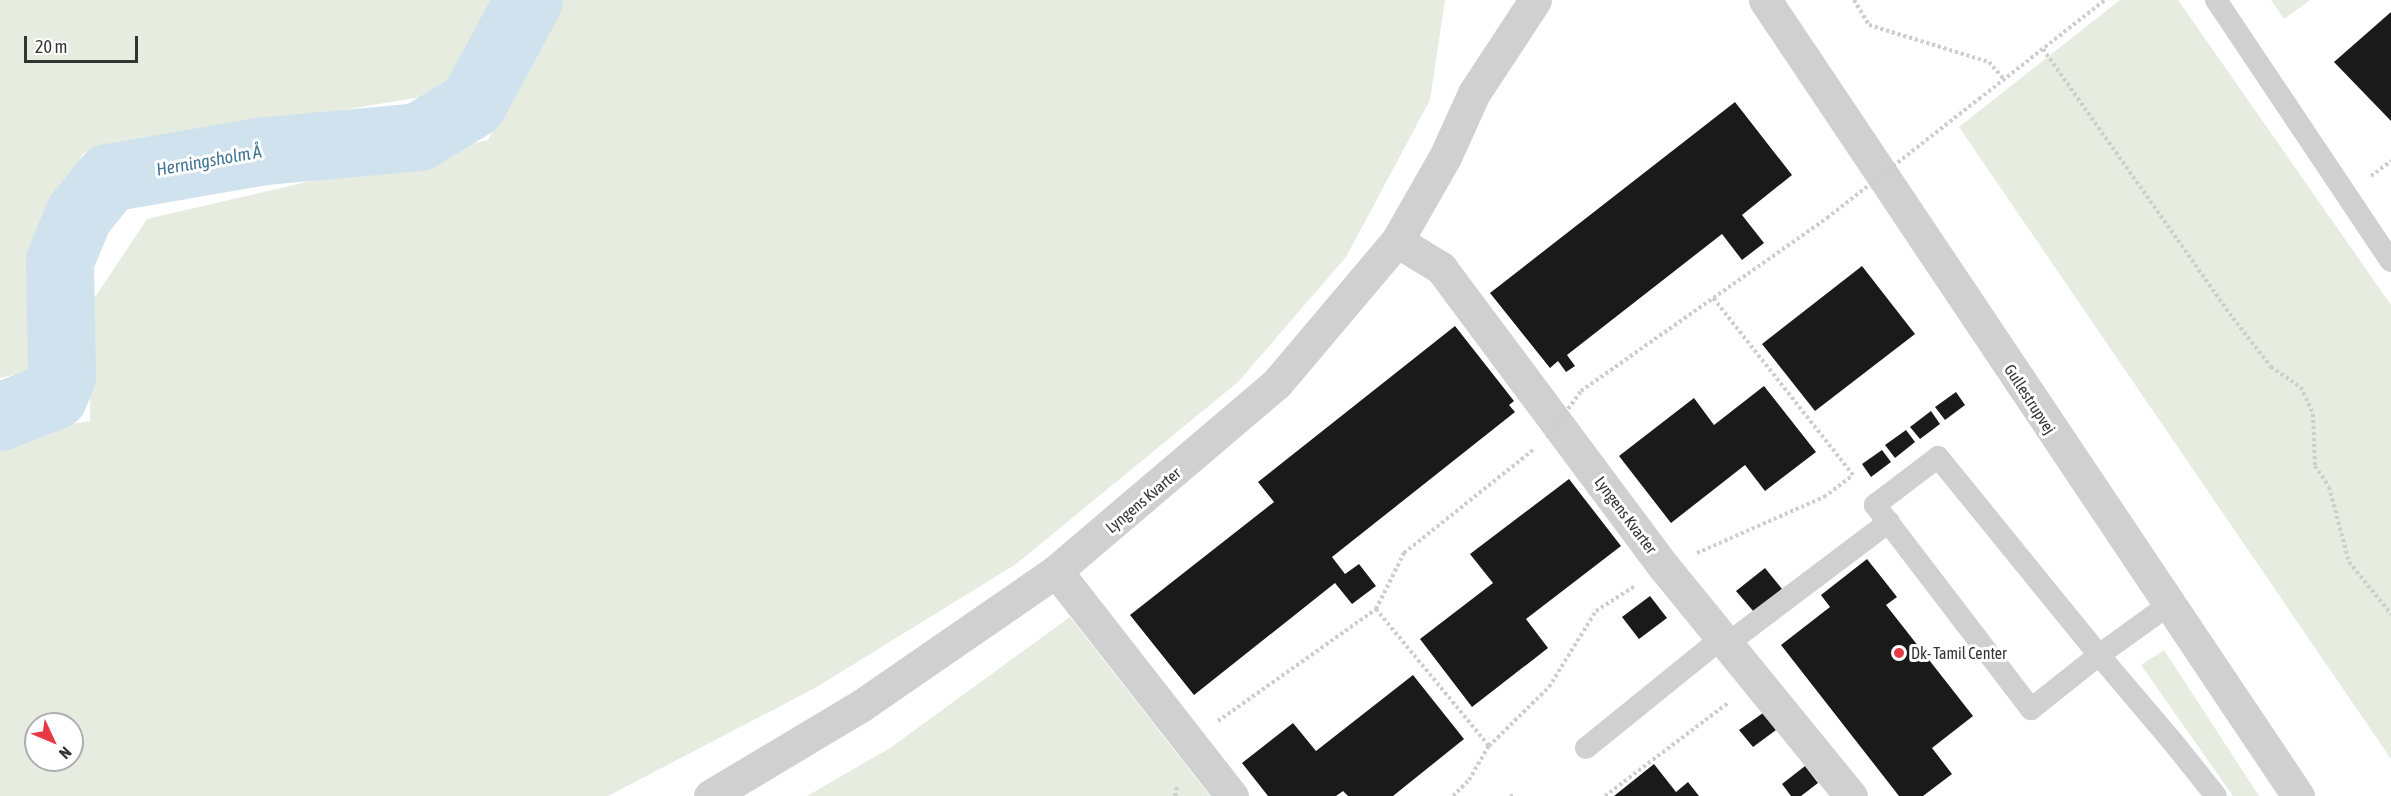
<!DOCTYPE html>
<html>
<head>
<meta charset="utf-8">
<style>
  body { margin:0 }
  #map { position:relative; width:2391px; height:796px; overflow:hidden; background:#fff; font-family:"Asap Condensed",sans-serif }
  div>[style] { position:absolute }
  .green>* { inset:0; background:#e6ecdf }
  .river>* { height:68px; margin:-34px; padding:0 34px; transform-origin:34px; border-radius:34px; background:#cfe2ee }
  .building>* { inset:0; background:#1a1a1a }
  .path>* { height:4px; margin-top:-2px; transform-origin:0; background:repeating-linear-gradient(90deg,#cdcdcd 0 3px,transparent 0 6px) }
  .service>* { height:22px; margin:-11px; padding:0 11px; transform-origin:11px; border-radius:11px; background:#d0d0d0 }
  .minor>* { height:33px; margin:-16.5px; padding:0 16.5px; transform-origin:16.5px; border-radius:16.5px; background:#d0d0d0 }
  .tertiary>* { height:33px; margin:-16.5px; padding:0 16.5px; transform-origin:16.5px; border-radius:16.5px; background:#d0d0d0 }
  .path-bridge>* { height:4px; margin-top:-2px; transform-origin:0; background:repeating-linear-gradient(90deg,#cdcdcd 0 3px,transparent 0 6px) }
  .dots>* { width:16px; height:16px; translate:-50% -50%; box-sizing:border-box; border:3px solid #fff; border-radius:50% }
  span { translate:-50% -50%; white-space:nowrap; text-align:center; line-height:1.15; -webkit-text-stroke:6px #fff; paint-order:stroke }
  .street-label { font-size:16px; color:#333 }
  .poi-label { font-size:16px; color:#333 }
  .left { translate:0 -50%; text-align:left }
  .water-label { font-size:18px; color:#3f7597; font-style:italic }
  .north { position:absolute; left:24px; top:712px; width:60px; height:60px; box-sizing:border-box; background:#fff; border:2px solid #adadad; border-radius:50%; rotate:134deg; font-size:16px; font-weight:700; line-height:24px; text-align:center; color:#333 }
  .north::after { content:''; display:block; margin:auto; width:21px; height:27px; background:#e63946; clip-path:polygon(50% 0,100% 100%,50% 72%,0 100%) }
  .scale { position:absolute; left:24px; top:36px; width:114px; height:27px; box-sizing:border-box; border:3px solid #333; border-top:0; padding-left:8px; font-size:18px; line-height:21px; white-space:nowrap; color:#333; -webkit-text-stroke:4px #fff; paint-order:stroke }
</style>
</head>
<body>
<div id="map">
  <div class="green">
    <i style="clip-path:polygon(0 0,493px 0,445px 93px,83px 153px,41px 239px,35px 370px,0 378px)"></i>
    <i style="clip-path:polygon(evenodd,559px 0,1445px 0,1430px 100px,1346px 257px,1238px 382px,1016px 564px,815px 688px,608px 796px,0 796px,0 436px,90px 421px,91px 303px,147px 219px,488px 140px,559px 0,36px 724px,72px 724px,72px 760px,36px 760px,36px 724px)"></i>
    <i style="clip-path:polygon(2120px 0,2178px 0,2391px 305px,2391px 759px,1959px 127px)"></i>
    <i style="clip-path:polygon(2271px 0,2310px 0,2284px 19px)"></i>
    <i style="clip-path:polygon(1070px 617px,1210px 796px,807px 796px,890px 748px)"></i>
    <i style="clip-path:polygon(2164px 650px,2259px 796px,2233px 796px,2141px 665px)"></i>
  </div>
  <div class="river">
    <i style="left:0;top:417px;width:58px;rotate:-21.3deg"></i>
    <i style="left:54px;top:396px;width:22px;rotate:-68deg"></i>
    <i style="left:62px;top:376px;width:115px;rotate:-91deg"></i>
    <i style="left:60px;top:261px;width:50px;rotate:-67.6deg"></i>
    <i style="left:79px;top:215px;width:48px;rotate:-51deg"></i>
    <i style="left:109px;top:178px;width:159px;rotate:-9.8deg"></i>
    <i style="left:266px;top:151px;width:154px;rotate:-5.2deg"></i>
    <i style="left:419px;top:137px;width:63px;rotate:-31.4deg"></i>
    <i style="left:473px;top:104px;width:118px;rotate:-61.7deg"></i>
  </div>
  <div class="building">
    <i style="clip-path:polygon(2391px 12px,2391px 121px,2334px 62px)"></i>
    <i style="clip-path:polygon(1735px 102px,1792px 175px,1742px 215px,1764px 243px,1742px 260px,1722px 234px,1567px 355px,1575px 366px,1566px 372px,1558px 361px,1550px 368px,1490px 293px)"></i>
    <i style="clip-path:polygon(1862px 266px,1915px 334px,1815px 411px,1762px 344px)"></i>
    <i style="clip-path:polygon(1455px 326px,1514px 401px,1509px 405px,1515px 412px,1332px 557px,1345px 574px,1359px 564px,1376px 586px,1352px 604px,1335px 583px,1194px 695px,1130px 615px,1274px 502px,1258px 482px)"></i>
    <i style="clip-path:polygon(1764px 386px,1816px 452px,1765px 491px,1745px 465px,1671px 523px,1619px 456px,1694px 398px,1714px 425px)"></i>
    <i style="clip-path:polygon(1956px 392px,1965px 405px,1945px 420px,1935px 407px)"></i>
    <i style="clip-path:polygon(1931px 411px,1940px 424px,1920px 439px,1910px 427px)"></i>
    <i style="clip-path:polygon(1906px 430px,1915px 442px,1895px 458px,1885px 445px)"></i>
    <i style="clip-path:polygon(1882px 450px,1891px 462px,1871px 477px,1862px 464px)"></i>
    <i style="clip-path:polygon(1569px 479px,1621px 546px,1526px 619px,1548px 648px,1472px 707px,1420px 639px,1493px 583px,1470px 554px)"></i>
    <i style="clip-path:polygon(1867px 559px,1897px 597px,1886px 605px,1973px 716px,1932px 748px,1952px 774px,1923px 796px,1899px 796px,1781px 645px,1830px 607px,1821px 595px)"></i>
    <i style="clip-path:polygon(1765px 568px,1782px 589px,1754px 612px,1736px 591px)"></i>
    <i style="clip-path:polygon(1650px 596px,1667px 618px,1639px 639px,1622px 617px)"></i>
    <i style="clip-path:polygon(1413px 675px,1464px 739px,1393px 796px,1348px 796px,1343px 791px,1336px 796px,1268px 796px,1242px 763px,1293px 723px,1316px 751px)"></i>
    <i style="clip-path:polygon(1763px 713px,1776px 730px,1753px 747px,1739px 730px)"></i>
    <i style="clip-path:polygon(1654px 764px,1676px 792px,1688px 782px,1699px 796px,1614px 796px)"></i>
    <i style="clip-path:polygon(1805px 766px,1818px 783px,1801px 796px,1791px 796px,1782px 784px)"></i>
  </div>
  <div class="path">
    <i style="left:1854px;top:0;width:29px;rotate:59deg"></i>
    <i style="left:1869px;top:25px;width:126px;rotate:17.1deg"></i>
    <i style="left:1989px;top:62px;width:23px;rotate:49deg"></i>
    <i style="left:2043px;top:49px;width:329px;rotate:54.8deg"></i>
    <i style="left:2233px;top:318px;width:62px;rotate:52.2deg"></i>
    <i style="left:2271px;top:367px;width:36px;rotate:34deg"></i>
    <i style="left:2301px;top:387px;width:30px;rotate:66deg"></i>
    <i style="left:2313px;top:414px;width:52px;rotate:87.8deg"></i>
    <i style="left:2315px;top:466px;width:25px;rotate:56deg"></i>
    <i style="left:2329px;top:487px;width:78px;rotate:75.1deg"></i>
    <i style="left:2349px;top:562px;width:67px;rotate:51.1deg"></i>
    <i style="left:1979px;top:99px;width:160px;rotate:-38.2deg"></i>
    <i style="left:2371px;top:176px;width:25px;rotate:-37deg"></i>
    <i style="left:1581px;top:391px;width:301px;rotate:-35.1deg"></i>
    <i style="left:1697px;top:553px;width:139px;rotate:-23.8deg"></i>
    <i style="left:1824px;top:497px;width:36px;rotate:-37deg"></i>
    <i style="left:1853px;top:475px;width:226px;rotate:-128.3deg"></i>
    <i style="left:1376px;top:609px;width:178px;rotate:50.5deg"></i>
    <i style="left:1218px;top:721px;width:194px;rotate:-35.3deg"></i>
    <i style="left:1376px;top:609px;width:63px;rotate:-63.4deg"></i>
    <i style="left:1404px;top:553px;width:165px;rotate:-38.6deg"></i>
    <i style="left:1175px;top:796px;width:10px;rotate:-79deg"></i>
    <i style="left:1453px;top:796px;width:23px;rotate:-45deg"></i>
    <i style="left:1469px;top:780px;width:39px;rotate:-60deg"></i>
    <i style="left:1489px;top:746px;width:84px;rotate:-44.5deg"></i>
    <i style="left:1549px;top:687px;width:89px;rotate:-58.3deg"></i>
    <i style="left:1596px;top:611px;width:46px;rotate:-32.7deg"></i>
    <i style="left:1510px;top:796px;width:6px"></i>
    <i style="left:1605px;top:796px;width:154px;rotate:-37.1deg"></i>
  </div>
  <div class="service">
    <i style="left:2216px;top:0;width:314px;rotate:56.2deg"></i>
    <i style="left:2167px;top:606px;width:84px;rotate:144.2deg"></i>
    <i style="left:2099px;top:655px;width:87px;rotate:141.5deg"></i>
    <i style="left:2031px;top:709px;width:257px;rotate:-127.4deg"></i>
    <i style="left:1875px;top:505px;width:79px;rotate:-37.3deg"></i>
    <i style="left:1938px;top:457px;width:255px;rotate:50.9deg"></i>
    <i style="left:2099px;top:655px;width:113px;rotate:49.7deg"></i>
    <i style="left:2172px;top:741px;width:70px;rotate:51.3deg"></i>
    <i style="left:1727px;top:644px;width:203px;rotate:-37deg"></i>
    <i style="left:1586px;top:748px;width:175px;rotate:-39deg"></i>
  </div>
  <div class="minor">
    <i style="left:1397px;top:241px;width:52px;rotate:31.5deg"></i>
    <i style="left:1441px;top:268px;width:373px;rotate:53.3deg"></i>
    <i style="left:1664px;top:567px;width:296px;rotate:50.8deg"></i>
    <i style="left:1056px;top:571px;width:286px;rotate:52deg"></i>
    <i style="left:710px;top:796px;width:177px;rotate:-30.9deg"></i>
    <i style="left:862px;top:705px;width:236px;rotate:-34.6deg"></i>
    <i style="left:1056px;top:571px;width:289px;rotate:-40.4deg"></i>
    <i style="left:1276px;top:384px;width:187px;rotate:-49.8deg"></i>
    <i style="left:1397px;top:241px;width:97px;rotate:-60.3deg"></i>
    <i style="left:1445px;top:157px;width:70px;rotate:-65.6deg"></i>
    <i style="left:1474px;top:93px;width:111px;rotate:-56.7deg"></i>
  </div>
  <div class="tertiary">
    <i style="left:1765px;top:0;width:958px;rotate:56.19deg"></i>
  </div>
  <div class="path-bridge">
    <i style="left:1827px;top:218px;width:193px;rotate:-38.1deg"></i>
    <i style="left:1547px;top:438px;width:58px;rotate:-54.1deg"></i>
  </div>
  <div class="dots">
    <i style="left:1899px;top:653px;background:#e63946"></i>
  </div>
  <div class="street-label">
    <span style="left:2030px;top:399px;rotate:57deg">Gullestrupvej</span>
    <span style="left:1143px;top:500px;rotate:-40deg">Lyngens Kvarter</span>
    <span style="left:1626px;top:515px;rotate:53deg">Lyngens Kvarter</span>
  </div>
  <div class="poi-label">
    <span class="left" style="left:1911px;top:653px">Dk- Tamil Center</span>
  </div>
  <div class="water-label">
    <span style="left:209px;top:161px;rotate:-10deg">Herningsholm Å</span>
  </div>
  <div class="north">N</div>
  <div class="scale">20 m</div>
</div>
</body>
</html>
